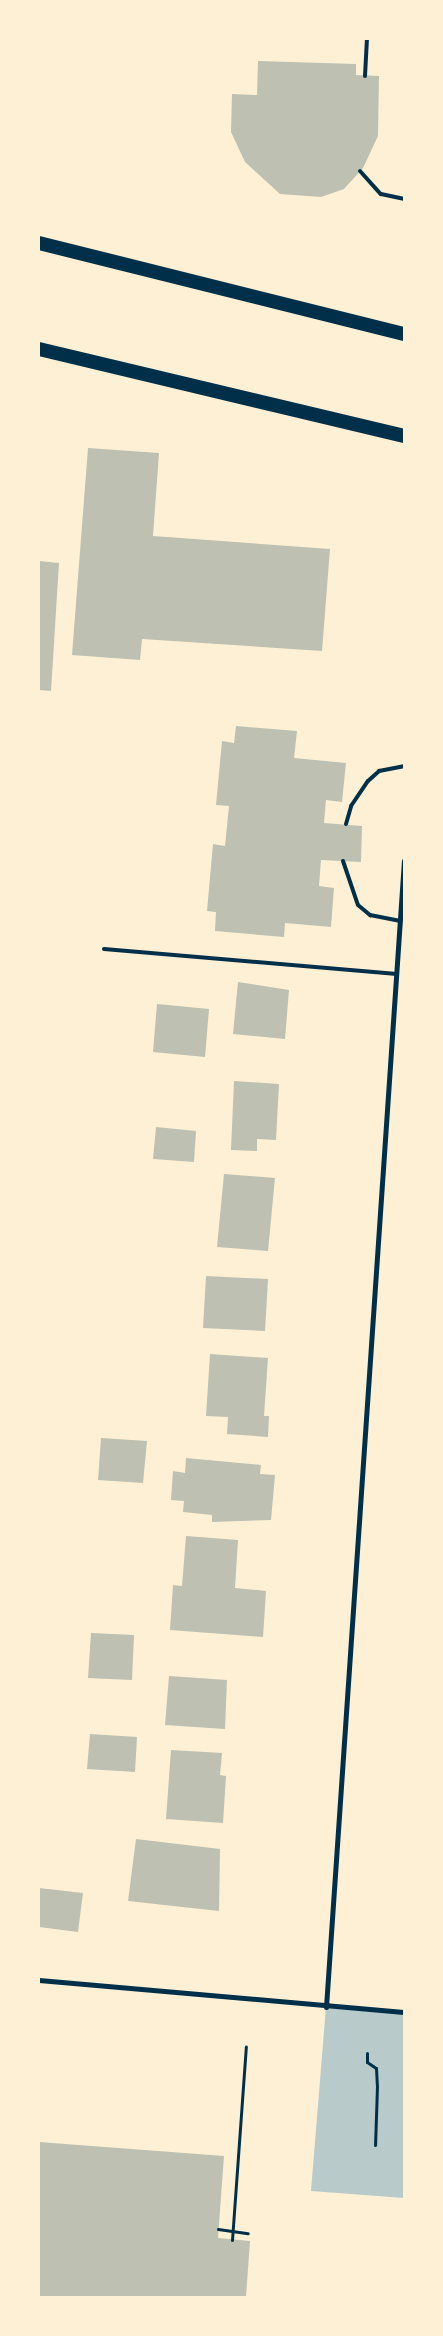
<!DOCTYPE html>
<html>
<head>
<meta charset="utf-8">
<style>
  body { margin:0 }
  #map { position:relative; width:443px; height:2336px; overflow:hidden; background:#fdf0d5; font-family:"Roboto Serif",serif }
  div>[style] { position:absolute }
  .green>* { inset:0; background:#b9caca }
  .building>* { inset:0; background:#bec0b2 }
  .path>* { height:3px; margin:-1.5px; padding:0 1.5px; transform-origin:1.5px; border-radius:1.5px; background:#003049 }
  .service>* { height:4px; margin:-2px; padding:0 2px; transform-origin:2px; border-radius:2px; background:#003049 }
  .minor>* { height:5px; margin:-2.5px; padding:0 2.5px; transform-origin:2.5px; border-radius:2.5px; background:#003049 }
  .trunk>* { height:14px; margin:-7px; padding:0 7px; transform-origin:7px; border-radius:7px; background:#003049 }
  span { translate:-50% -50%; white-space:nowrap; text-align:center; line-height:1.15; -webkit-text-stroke:4px #fdf0d5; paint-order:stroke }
  .frame { position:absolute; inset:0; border:40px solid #fdf0d5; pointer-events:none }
</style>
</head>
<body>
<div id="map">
  <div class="green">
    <i style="clip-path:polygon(326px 2007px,404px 2012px,404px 2198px,311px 2191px)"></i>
  </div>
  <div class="building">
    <i style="clip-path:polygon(258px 61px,356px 64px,356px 75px,379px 76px,378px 136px,363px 168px,344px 189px,321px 197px,280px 194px,245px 162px,231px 132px,232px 94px,257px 95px)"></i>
    <i style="clip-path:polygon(88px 448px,159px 453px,153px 536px,330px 549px,322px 651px,142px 639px,140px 660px,72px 655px)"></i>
    <i style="clip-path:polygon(39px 561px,59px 563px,51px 691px,39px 690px)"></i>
    <i style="clip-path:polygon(236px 726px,297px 731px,294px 758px,346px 763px,342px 802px,326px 800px,324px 823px,362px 826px,361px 862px,321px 860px,319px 886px,334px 888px,331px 927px,285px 923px,284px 937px,215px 931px,216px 912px,207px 911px,213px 844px,225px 846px,229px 806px,216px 805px,222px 741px,234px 743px)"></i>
    <i style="clip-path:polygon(238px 982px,289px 990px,285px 1039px,233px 1034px)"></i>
    <i style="clip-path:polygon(157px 1004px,209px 1009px,205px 1057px,153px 1052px)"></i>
    <i style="clip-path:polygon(234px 1081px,279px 1084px,276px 1140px,257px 1139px,257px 1151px,231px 1150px)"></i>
    <i style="clip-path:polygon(156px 1127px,196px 1131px,194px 1162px,153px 1159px)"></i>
    <i style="clip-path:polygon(224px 1174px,275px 1178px,268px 1251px,217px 1247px)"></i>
    <i style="clip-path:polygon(206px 1276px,268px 1279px,265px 1331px,203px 1328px)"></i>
    <i style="clip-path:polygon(210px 1354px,268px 1358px,264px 1416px,269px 1416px,268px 1437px,227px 1434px,228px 1417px,206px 1416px)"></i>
    <i style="clip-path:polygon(101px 1438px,147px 1441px,143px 1483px,98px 1480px)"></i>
    <i style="clip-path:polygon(186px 1458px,261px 1465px,260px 1474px,275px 1475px,271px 1520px,212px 1522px,212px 1515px,183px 1512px,184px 1501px,171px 1500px,173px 1471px,185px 1473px)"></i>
    <i style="clip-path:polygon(186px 1536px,238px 1540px,235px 1588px,266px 1591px,263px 1637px,170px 1630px,173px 1585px,182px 1586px)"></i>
    <i style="clip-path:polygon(91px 1633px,134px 1635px,132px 1680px,88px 1678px)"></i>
    <i style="clip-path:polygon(169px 1676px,227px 1680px,225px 1729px,165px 1725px)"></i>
    <i style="clip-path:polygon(90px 1734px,137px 1737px,135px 1772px,87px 1769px)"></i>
    <i style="clip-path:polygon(171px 1750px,222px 1753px,220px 1775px,226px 1776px,223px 1823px,166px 1819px)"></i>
    <i style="clip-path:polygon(136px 1839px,220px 1849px,219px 1911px,128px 1901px)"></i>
    <i style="clip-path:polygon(39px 1888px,83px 1893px,78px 1932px,39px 1927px)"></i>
    <i style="clip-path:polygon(39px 2142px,224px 2156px,218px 2238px,250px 2241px,246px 2297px,39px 2297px)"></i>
  </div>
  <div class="path">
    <i style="left:367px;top:2053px;width:9px;rotate:90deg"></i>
    <i style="left:367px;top:2062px;width:11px;rotate:34deg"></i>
    <i style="left:376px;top:2068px;width:18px;rotate:87deg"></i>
    <i style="left:377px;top:2086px;width:59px;rotate:91.9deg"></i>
    <i style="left:218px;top:2229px;width:30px;rotate:8deg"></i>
    <i style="left:232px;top:2240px;width:194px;rotate:-85.9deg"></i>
  </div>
  <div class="service">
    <i style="left:365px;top:76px;width:37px;rotate:-87deg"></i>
    <i style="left:360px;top:171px;width:31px;rotate:48deg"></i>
    <i style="left:381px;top:194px;width:24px;rotate:12deg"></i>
    <i style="left:346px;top:824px;width:19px;rotate:-74deg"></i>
    <i style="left:351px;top:806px;width:30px;rotate:-56deg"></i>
    <i style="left:368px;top:781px;width:15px;rotate:-42deg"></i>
    <i style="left:379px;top:771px;width:25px;rotate:-11deg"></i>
    <i style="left:343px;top:861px;width:46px;rotate:71.2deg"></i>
    <i style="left:358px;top:905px;width:16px;rotate:40deg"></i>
    <i style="left:370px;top:915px;width:31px;rotate:11deg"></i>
    <i style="left:104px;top:949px;width:294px;rotate:4.9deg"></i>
  </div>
  <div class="minor">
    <i style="left:39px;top:1980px;width:366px;rotate:5deg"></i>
    <i style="left:326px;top:2007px;width:1149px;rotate:-86.11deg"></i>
  </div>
  <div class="trunk">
    <i style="left:39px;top:243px;width:376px;rotate:14deg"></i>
    <i style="left:39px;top:349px;width:375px;rotate:13.4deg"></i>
  </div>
  <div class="frame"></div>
</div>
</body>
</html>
